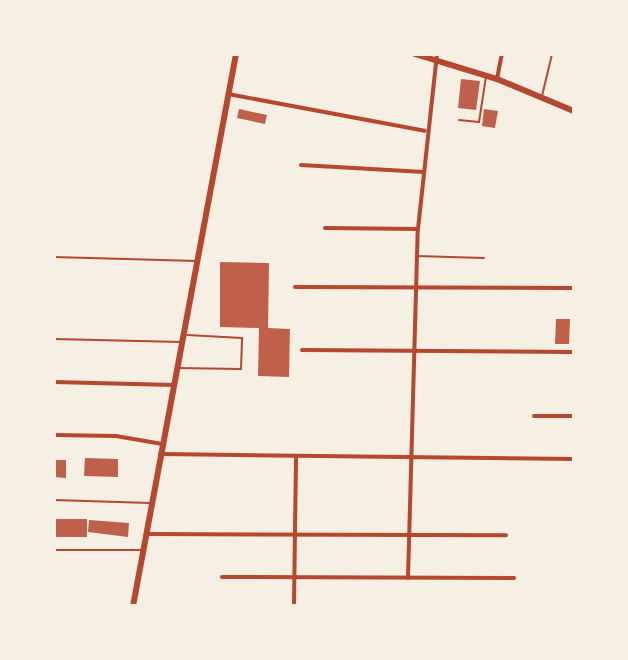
<!DOCTYPE html>
<html>
<head>
<meta charset="utf-8">
<style>
  body { margin:0 }
  #map { position:relative; width:628px; height:660px; overflow:hidden; background:#f6efe4; font-family:Roboto,sans-serif }
  div>[style] { position:absolute }
  .building>* { inset:0; background:#bf614a }
  .service>* { height:2px; margin:-1px; padding:0 1px; transform-origin:1px; border-radius:1px; background:#b5482f }
  .minor>* { height:4px; margin:-2px; padding:0 2px; transform-origin:2px; border-radius:2px; background:#b5482f }
  .secondary>* { height:6px; margin:-3px; padding:0 3px; transform-origin:3px; border-radius:3px; background:#b5482f }
  span { translate:-50% -50%; white-space:nowrap; text-align:center; line-height:1.15; -webkit-text-stroke:7px #f6efe4; paint-order:stroke }
  .frame { position:absolute; inset:0; border:56px solid #f6efe4; pointer-events:none }
</style>
</head>
<body>
<div id="map">
  <div class="building">
    <i style="clip-path:polygon(461px 79px,480px 81px,476px 110px,458px 108px)"></i>
    <i style="clip-path:polygon(239px 109px,267px 115px,265px 124px,237px 118px)"></i>
    <i style="clip-path:polygon(484px 109px,498px 111px,495px 128px,482px 126px)"></i>
    <i style="clip-path:polygon(220px 262px,269px 263px,268px 328px,290px 329px,289px 377px,258px 376px,259px 328px,220px 327px)"></i>
    <i style="clip-path:polygon(556px 319px,570px 319px,569px 344px,555px 344px)"></i>
    <i style="clip-path:polygon(85px 458px,118px 459px,118px 477px,84px 476px)"></i>
    <i style="clip-path:polygon(54px 460px,66px 460px,66px 478px,54px 477px)"></i>
    <i style="clip-path:polygon(54px 519px,87px 519px,87px 537px,54px 537px)"></i>
    <i style="clip-path:polygon(89px 520px,129px 523px,128px 537px,88px 532px)"></i>
  </div>
  <div class="service">
    <i style="left:542px;top:96px;width:43px;rotate:-76.6deg"></i>
    <i style="left:459px;top:120px;width:20px;rotate:6deg"></i>
    <i style="left:479px;top:122px;width:47px;rotate:-81.3deg"></i>
    <i style="left:417px;top:256px;width:67px;rotate:1.7deg"></i>
    <i style="left:54px;top:257px;width:143px;rotate:1.6deg"></i>
    <i style="left:54px;top:339px;width:127px;rotate:1.4deg"></i>
    <i style="left:178px;top:368px;width:63px;rotate:0.9deg"></i>
    <i style="left:241px;top:369px;width:31px;rotate:-88deg"></i>
    <i style="left:242px;top:338px;width:55px;rotate:-176.9deg"></i>
    <i style="left:54px;top:500px;width:96px;rotate:1.8deg"></i>
    <i style="left:54px;top:550px;width:87px"></i>
  </div>
  <div class="minor">
    <i style="left:497px;top:79px;width:25px;rotate:-79deg"></i>
    <i style="left:228px;top:94px;width:200px;rotate:10.6deg"></i>
    <i style="left:301px;top:165px;width:123px;rotate:3.3deg"></i>
    <i style="left:325px;top:228px;width:93px;rotate:0.6deg"></i>
    <i style="left:295px;top:287px;width:279px;rotate:0.2deg"></i>
    <i style="left:302px;top:350px;width:272px;rotate:0.4deg"></i>
    <i style="left:54px;top:382px;width:120px;rotate:1.4deg"></i>
    <i style="left:534px;top:416px;width:40px"></i>
    <i style="left:54px;top:435px;width:62px;rotate:0.9deg"></i>
    <i style="left:116px;top:436px;width:47px;rotate:9.9deg"></i>
    <i style="left:160px;top:454px;width:414px;rotate:0.7deg"></i>
    <i style="left:146px;top:534px;width:360px;rotate:0.2deg"></i>
    <i style="left:222px;top:577px;width:292px;rotate:0.2deg"></i>
    <i style="left:408px;top:578px;width:349px;rotate:-88.4deg"></i>
    <i style="left:418px;top:229px;width:176px;rotate:-83.8deg"></i>
    <i style="left:294px;top:603px;width:146px;rotate:-89.2deg"></i>
  </div>
  <div class="secondary">
    <i style="left:415px;top:54px;width:86px;rotate:17deg"></i>
    <i style="left:497px;top:79px;width:83px;rotate:22.6deg"></i>
    <i style="left:133px;top:606px;width:562px;rotate:-79.43deg"></i>
  </div>
  <div class="frame"></div>
</div>
</body>
</html>
